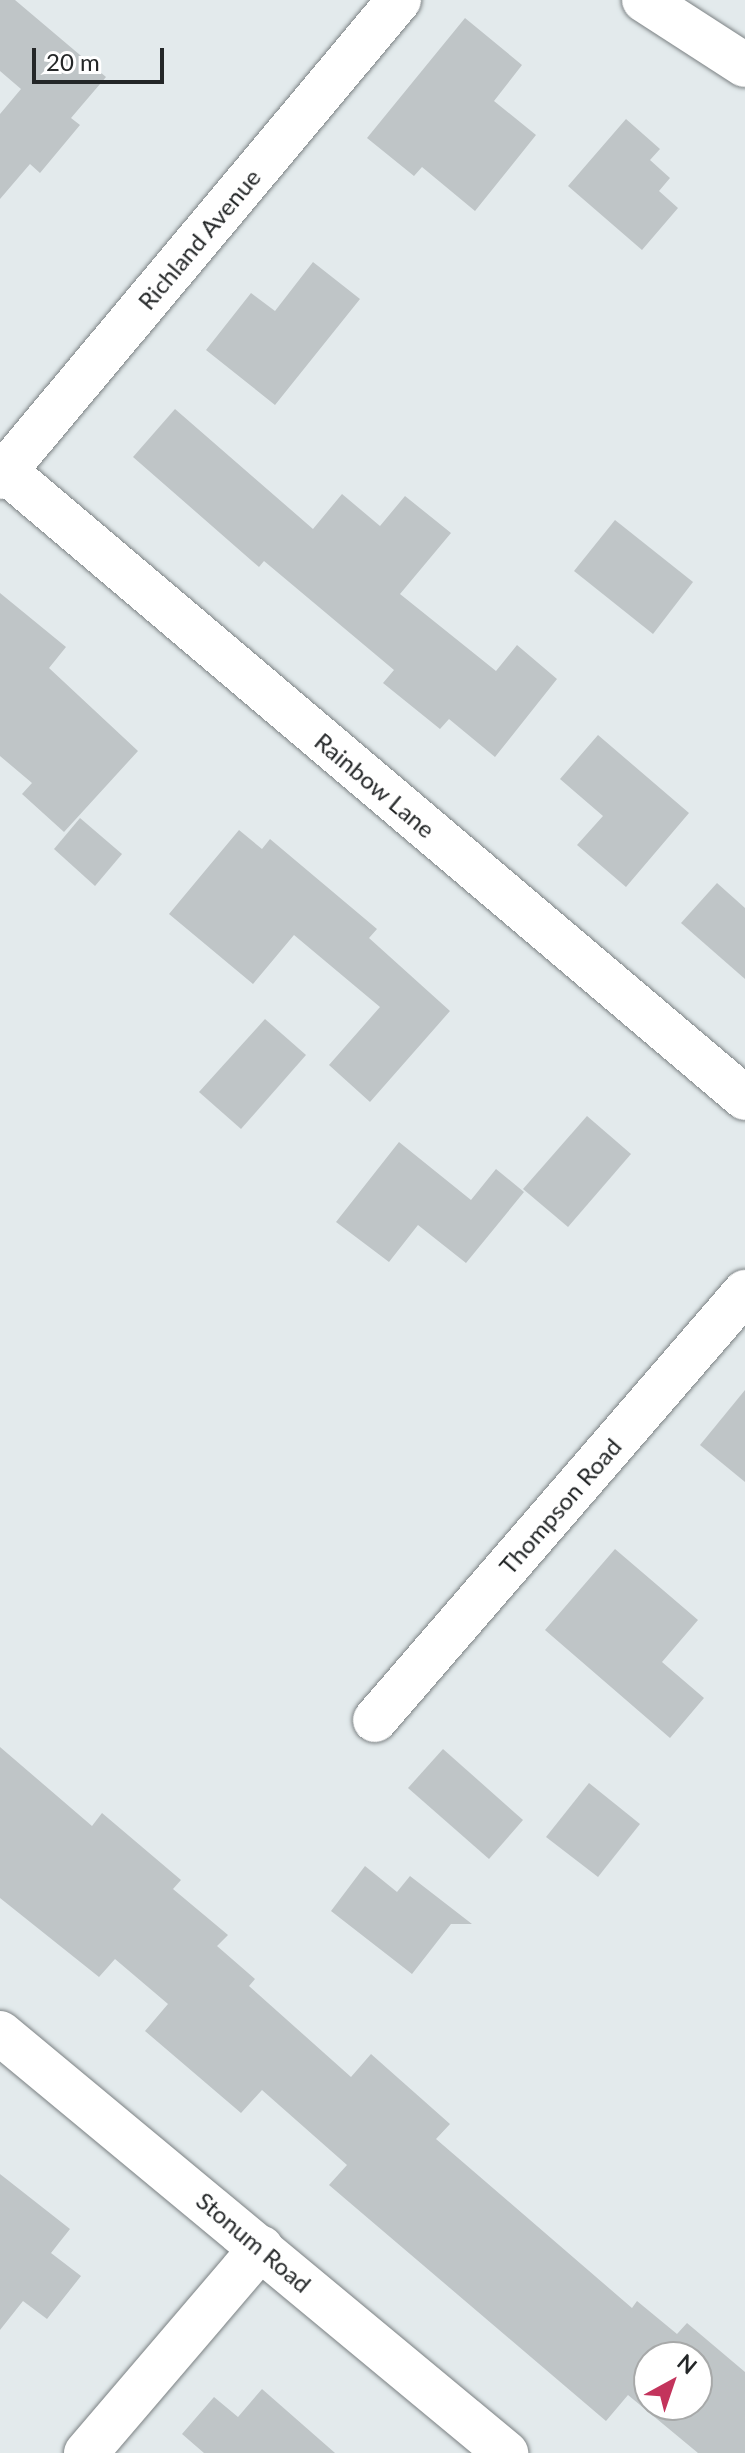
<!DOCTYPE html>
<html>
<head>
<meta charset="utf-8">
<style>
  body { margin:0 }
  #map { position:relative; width:745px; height:2453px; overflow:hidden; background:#e3eaec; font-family:Lato,sans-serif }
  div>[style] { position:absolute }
  .building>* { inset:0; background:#bfc5c7 }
  .roads { filter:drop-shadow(0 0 2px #7b8183) drop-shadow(0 0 2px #7b8183) }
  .street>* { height:44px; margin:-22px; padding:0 22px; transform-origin:22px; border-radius:22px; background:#fff }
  span { translate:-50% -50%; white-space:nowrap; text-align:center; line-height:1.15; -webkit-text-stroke:6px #fff; paint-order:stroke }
  .street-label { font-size:24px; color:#242728 }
  .north { position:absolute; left:633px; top:2341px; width:80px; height:80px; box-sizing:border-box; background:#fff; border:2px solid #a7a9a9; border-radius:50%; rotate:40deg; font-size:22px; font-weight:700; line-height:32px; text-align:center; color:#242728 }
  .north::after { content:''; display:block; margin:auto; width:28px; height:36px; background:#c3345c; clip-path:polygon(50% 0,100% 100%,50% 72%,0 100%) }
  .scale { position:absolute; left:32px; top:48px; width:132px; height:36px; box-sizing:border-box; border:4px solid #242728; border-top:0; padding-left:10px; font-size:24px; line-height:28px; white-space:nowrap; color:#242728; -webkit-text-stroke:6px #fff; paint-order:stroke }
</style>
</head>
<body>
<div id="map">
  <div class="building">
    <i style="clip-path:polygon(0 0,15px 0,106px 77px,71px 118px,80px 125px,40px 173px,30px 164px,0 199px,0 114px,21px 89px,0 71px)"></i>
    <i style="clip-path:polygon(465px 18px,522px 65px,494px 101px,536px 135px,475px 211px,422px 167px,414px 176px,367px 138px)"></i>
    <i style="clip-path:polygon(626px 119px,660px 149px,650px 160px,670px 178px,659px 191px,678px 208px,642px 250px,568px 186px)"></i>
    <i style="clip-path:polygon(313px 262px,360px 299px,275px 405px,206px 350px,251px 293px,275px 311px)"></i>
    <i style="clip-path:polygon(175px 409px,313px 529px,342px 494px,380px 526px,405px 496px,451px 533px,400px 594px,496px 671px,517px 645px,557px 679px,495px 757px,449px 719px,440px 729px,383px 683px,394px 670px,264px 561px,259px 567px,133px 457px)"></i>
    <i style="clip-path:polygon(615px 520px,693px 582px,653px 634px,574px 571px)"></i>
    <i style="clip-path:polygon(0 593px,66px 647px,49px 668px,138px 751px,64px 832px,22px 794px,32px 783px,0 756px)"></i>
    <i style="clip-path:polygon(598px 735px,689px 813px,626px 887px,577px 845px,603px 816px,560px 779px)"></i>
    <i style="clip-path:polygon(80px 818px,122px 854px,95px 886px,54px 849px)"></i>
    <i style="clip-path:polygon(239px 830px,262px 849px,270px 839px,377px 929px,369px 938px,450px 1011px,370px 1102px,329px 1065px,380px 1007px,294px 935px,253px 984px,169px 914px)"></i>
    <i style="clip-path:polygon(717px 883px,745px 908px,745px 979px,681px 923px)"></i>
    <i style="clip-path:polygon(265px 1019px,306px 1055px,241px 1129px,199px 1092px)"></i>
    <i style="clip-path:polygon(587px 1116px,631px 1154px,568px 1227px,523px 1189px)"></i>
    <i style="clip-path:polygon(399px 1142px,471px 1200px,496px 1169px,524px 1192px,466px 1263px,418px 1225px,389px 1262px,336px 1222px)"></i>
    <i style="clip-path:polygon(745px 1390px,745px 1482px,700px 1445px)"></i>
    <i style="clip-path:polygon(615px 1549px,698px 1620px,662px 1662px,704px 1698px,670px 1738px,545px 1630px)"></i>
    <i style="clip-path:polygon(evenodd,0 1747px,92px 1826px,102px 1813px,181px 1880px,173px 1889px,228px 1935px,217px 1946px,255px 1979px,249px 1986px,351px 2077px,371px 2054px,450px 2124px,436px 2139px,632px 2308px,637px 2301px,677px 2334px,687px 2323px,745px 2372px,745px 2453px,698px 2453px,628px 2395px,606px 2421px,329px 2185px,347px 2165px,262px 2090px,241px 2113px,145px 2031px,168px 2004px,115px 1959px,99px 1977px,0 1898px,0 1747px,649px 2357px,697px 2357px,697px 2405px,649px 2405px,649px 2357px)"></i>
    <i style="clip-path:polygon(443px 1749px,523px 1820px,489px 1859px,408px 1788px)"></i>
    <i style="clip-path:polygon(589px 1783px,640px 1824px,598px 1877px,546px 1837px)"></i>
    <i style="clip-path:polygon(365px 1866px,397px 1892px,410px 1876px,472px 1924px,451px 1924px,412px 1974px,331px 1911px)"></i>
    <i style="clip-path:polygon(0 2174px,70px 2229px,51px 2253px,81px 2276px,47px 2319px,23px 2301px,0 2330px)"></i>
    <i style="clip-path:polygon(262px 2389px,335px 2453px,204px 2453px,182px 2434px,214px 2397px,238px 2417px)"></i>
  </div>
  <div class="roads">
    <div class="street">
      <i style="left:644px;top:0;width:120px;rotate:32.8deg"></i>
      <i style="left:5px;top:471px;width:970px;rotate:40.27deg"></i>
      <i style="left:0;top:477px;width:622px;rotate:-50.09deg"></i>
      <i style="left:375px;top:1720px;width:566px;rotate:-49.16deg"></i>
      <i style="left:0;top:2033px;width:658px;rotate:39.69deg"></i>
      <i style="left:86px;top:2453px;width:270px;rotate:-49.5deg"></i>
    </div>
  </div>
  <div class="street-label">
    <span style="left:199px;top:239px;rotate:-50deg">Richland Avenue</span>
    <span style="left:375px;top:785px;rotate:40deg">Rainbow Lane</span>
    <span style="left:560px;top:1506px;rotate:-49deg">Thompson Road</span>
    <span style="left:254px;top:2242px;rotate:40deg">Stonum Road</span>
  </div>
  <div class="north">N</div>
  <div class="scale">20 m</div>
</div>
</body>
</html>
